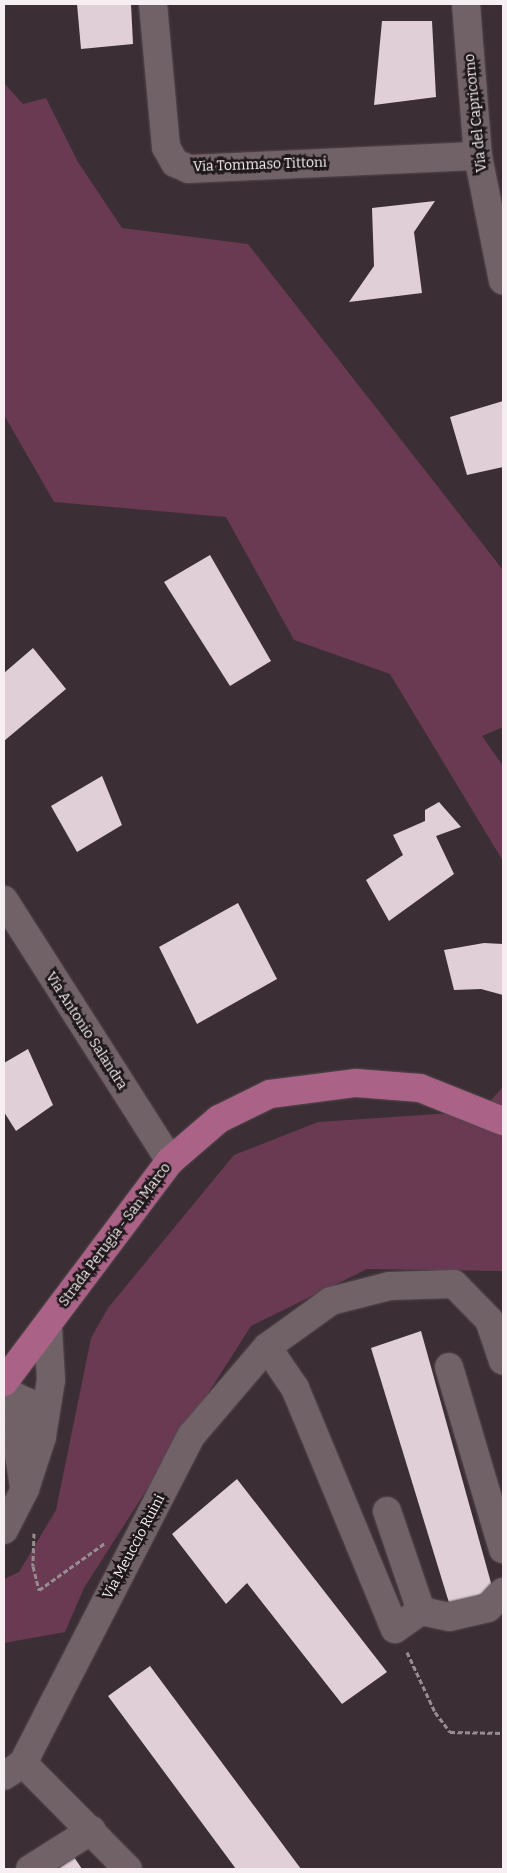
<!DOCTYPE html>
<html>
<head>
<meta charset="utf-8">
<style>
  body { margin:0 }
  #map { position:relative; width:507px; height:1873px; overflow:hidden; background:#3b2e34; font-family:Bitter,serif }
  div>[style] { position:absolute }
  .green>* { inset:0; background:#693a51 }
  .building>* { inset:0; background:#e0cfd6 }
  .path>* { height:3px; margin-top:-1.5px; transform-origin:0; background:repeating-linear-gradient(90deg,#978c90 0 5px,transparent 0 7.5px) }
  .roads { filter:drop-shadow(0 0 1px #554a4f) drop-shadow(0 0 1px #554a4f) }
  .minor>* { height:28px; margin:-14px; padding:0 14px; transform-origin:14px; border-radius:14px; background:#716268 }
  .major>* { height:28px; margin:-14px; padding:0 14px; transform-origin:14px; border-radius:14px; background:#aa6387 }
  span { translate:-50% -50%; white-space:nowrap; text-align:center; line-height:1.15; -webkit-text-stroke:5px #1e181b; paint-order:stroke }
  .street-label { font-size:14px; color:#f7eef1 }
  .frame { position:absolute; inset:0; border:5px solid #f7eef1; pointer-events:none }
</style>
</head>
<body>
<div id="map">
  <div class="green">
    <i style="clip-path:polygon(4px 83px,23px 104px,46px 98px,78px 162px,122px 228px,248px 244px,503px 570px,503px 727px,482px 736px,503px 766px,503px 861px,390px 674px,294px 640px,226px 517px,54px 502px,4px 415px)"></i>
    <i style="clip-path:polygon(503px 1087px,503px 1271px,367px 1269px,251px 1326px,84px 1588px,65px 1632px,4px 1643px,4px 1579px,19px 1572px,56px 1510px,91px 1338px,108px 1308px,234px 1155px,318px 1122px,481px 1111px)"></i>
  </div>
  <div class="building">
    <i style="clip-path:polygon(77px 4px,131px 4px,133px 44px,81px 49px)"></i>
    <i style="clip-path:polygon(382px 21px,432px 21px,436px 97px,374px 105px)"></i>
    <i style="clip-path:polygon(435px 201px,414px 232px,422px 293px,349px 302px,374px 266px,372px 208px)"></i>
    <i style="clip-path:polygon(503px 401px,503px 467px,467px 475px,450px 417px)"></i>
    <i style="clip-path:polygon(210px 555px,271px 661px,230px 686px,164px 582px)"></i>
    <i style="clip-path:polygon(33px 648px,66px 689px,4px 741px,4px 673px)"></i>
    <i style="clip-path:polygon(102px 776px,122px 825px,77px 852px,51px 806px)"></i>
    <i style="clip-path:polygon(439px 802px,461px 827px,436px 836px,454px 874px,389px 921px,366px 880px,403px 855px,393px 835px,425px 821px,425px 810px)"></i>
    <i style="clip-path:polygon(238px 903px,277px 979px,197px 1024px,159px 947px)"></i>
    <i style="clip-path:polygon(484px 943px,503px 944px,503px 995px,481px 989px,454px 990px,444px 950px)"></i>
    <i style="clip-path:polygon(28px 1049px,53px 1105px,16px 1131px,4px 1112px,4px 1063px)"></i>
    <i style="clip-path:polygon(421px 1331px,493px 1590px,450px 1606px,371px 1348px)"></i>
    <i style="clip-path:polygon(237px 1479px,387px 1672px,342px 1704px,247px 1583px,226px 1604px,172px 1534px)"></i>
    <i style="clip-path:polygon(150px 1666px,301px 1869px,236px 1869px,108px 1696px)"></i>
    <i style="clip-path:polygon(74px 1857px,82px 1869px,58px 1869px)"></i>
  </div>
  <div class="path">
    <i style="left:34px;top:1533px;width:33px;rotate:92deg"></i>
    <i style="left:33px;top:1566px;width:25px;rotate:76deg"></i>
    <i style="left:39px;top:1590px;width:81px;rotate:-35.5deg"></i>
    <i style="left:407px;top:1652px;width:66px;rotate:65deg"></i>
    <i style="left:435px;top:1712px;width:25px;rotate:53deg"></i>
    <i style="left:450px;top:1732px;width:53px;rotate:1.1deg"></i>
  </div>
  <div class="roads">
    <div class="minor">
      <i style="left:153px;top:4px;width:144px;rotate:84.8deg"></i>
      <i style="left:166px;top:147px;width:18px;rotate:61deg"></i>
      <i style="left:175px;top:163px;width:15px;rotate:23deg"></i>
      <i style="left:189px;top:169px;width:289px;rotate:-2.6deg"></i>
      <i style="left:466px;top:4px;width:152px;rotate:85.5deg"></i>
      <i style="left:478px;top:156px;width:127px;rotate:78.7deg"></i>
      <i style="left:4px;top:900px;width:309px;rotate:57.5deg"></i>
      <i style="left:267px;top:1347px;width:50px;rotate:55.7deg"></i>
      <i style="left:295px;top:1388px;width:261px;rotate:67.5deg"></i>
      <i style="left:395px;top:1629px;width:32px;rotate:-35deg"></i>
      <i style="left:449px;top:1367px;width:190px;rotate:73.5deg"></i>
      <i style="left:4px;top:1391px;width:25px;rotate:26deg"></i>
      <i style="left:27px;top:1402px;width:19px;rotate:51deg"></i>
      <i style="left:39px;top:1417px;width:20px;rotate:81deg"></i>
      <i style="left:42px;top:1437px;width:55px;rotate:108.1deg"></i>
      <i style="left:25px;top:1489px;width:46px;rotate:117.1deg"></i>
      <i style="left:4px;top:1404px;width:25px;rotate:63deg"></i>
      <i style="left:15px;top:1426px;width:23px;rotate:83deg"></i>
      <i style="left:42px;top:1436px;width:57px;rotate:-80.9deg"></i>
      <i style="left:51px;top:1380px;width:52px;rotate:-93.3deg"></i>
      <i style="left:4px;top:1439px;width:17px;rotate:36deg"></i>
      <i style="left:18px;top:1449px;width:37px;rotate:81deg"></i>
      <i style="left:387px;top:1511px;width:106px;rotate:71.2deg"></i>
      <i style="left:421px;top:1611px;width:29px;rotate:12deg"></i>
      <i style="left:449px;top:1617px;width:40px;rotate:-13deg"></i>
      <i style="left:488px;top:1608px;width:22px;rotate:-47deg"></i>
      <i style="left:23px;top:1763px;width:368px;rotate:-62.8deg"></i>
      <i style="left:191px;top:1436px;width:117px;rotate:-49.5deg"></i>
      <i style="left:267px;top:1347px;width:79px;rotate:-35.7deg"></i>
      <i style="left:331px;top:1301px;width:61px;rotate:-14.3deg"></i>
      <i style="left:390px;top:1286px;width:64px;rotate:-1.8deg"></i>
      <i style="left:454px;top:1284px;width:50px;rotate:45.8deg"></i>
      <i style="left:489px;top:1320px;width:43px;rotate:71.1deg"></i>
      <i style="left:4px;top:1776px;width:23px;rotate:-34deg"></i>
      <i style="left:23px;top:1763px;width:149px;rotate:45.3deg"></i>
      <i style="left:30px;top:1869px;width:73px;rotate:-32.2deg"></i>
    </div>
    <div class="major">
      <i style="left:4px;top:1382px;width:276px;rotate:-53.1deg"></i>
      <i style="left:170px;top:1161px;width:65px;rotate:-40.6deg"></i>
      <i style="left:219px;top:1119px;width:57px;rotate:-26.1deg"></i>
      <i style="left:270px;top:1094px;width:87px;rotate:-7.3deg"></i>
      <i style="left:356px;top:1083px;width:64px;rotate:4.5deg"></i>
      <i style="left:420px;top:1088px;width:89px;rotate:21.7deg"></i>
    </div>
  </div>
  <div class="street-label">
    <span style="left:476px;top:113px;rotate:-96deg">Via del Capricorno</span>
    <span style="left:260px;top:165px;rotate:-2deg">Via Tommaso Tittoni</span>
    <span style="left:86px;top:1031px;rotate:57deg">Via Antonio Salandra</span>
    <span style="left:115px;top:1235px;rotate:-53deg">Strada Perugia - San Marco</span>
    <span style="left:134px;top:1547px;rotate:-62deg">Via Meuccio Ruini</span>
  </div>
  <div class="frame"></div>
</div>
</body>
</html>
